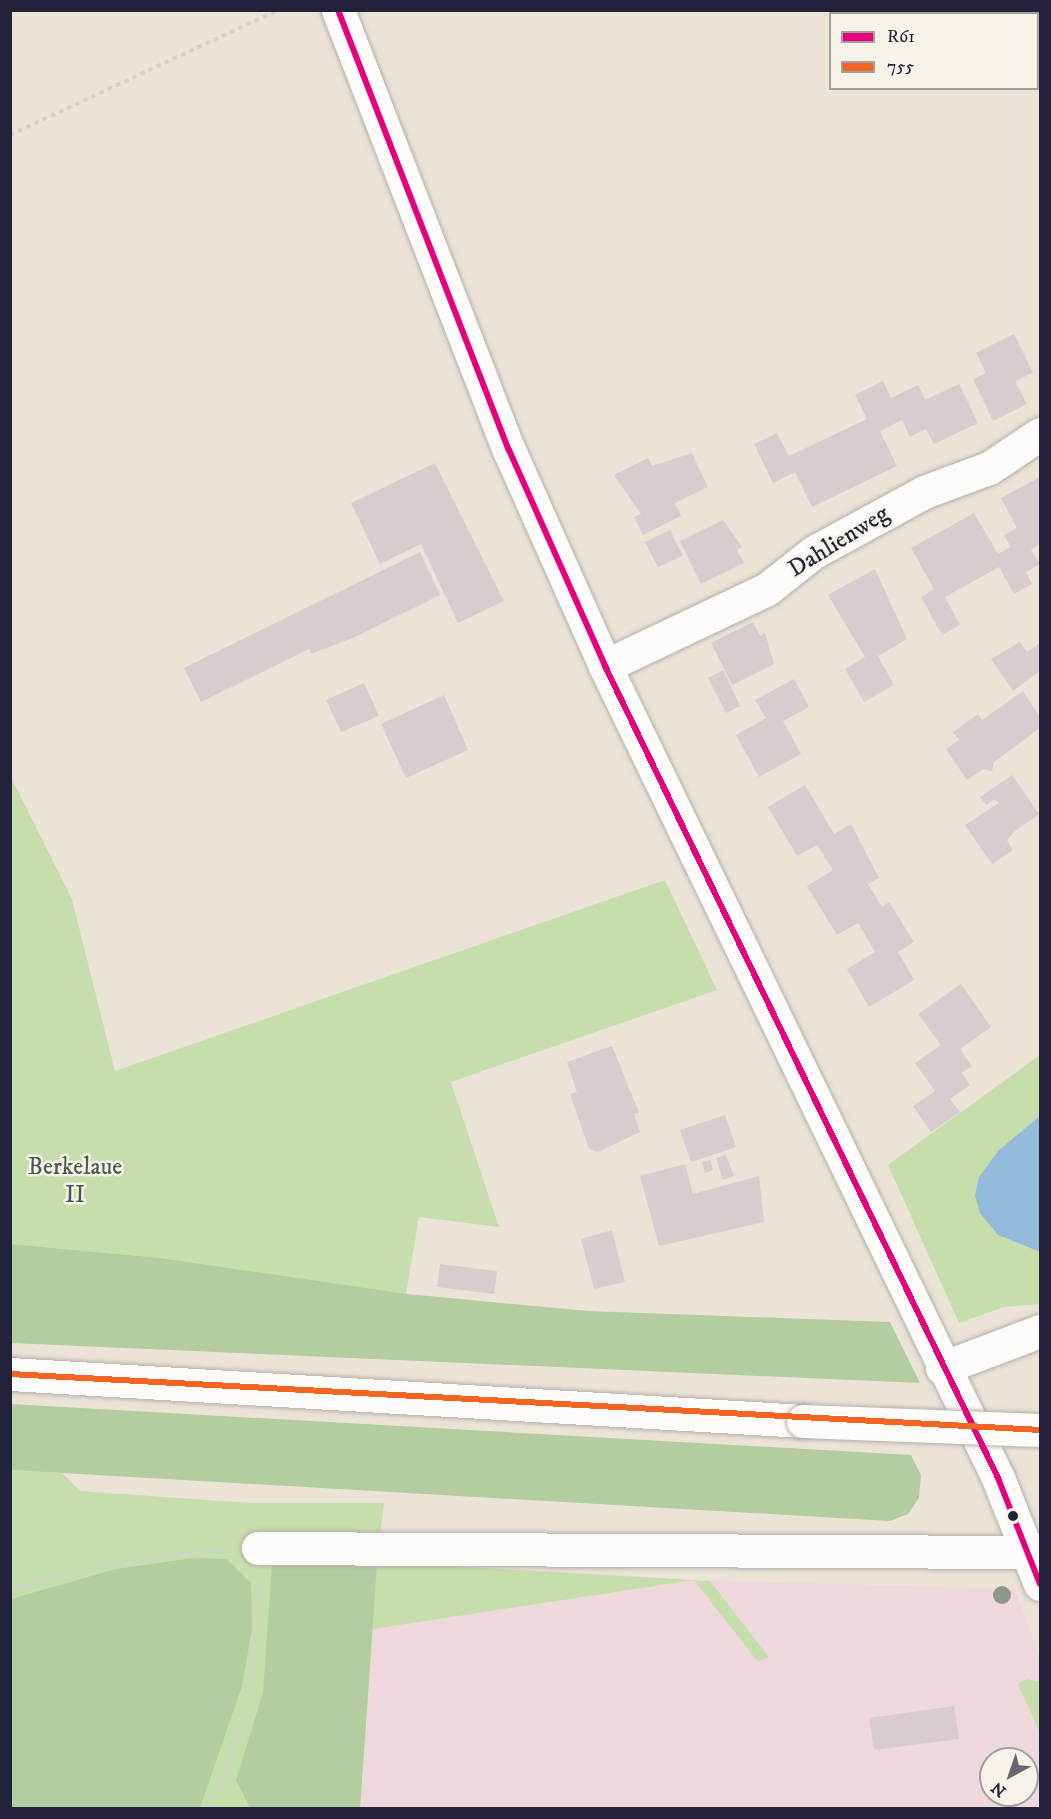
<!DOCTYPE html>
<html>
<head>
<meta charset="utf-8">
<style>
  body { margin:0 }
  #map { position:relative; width:1051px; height:1819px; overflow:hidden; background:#ebe3d6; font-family:"IM FELL DW Pica",serif }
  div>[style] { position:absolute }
  .built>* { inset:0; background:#efd8dc }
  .green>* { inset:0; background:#c6deab }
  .forest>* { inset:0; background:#b3cca0 }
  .water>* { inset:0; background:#91badb }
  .building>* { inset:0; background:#d9ccce }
  .path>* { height:4px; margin-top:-2px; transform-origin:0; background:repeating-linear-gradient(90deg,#d3d2d0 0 4.5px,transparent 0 9px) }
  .roads { filter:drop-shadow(0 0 2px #b5b0aa) drop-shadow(0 0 2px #b5b0aa) }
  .minor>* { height:33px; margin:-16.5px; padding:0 16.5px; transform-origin:16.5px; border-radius:16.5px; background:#fcfbf9 }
  .major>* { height:33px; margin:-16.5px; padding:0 16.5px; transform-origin:16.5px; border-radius:16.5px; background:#fcfbf9 }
  .bridges { filter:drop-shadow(0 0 2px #b5b0aa) drop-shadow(0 0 2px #b5b0aa) }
  .major-bridge>* { height:33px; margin:-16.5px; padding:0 16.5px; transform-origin:16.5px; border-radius:16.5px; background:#fcfbf9 }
  .bus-1>* { height:6px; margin:-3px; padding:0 3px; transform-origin:3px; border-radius:3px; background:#e5007d }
  .bus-2>* { height:6px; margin:-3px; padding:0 3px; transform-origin:3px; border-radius:3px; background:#f26522 }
  .trees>* { width:18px; height:18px; margin:-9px; border-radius:50%; background:#92978d }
  .dots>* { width:16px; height:16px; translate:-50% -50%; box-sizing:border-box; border:3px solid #f7f3e8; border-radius:50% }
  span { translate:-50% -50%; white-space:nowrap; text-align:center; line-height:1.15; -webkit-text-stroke:5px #f7f3e8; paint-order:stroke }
  .street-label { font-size:24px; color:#22223b }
  .park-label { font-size:24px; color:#4a5952 }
  .frame { position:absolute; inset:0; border:12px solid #22223b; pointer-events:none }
  .legend { position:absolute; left:829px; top:12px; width:210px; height:78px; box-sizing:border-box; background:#f7f3e8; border:2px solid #a29fa3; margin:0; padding:8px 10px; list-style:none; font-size:18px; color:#22223b }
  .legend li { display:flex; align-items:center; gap:12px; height:30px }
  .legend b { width:30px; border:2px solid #a29fa3 }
  .north { position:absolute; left:979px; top:1747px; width:60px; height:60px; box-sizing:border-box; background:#f7f3e8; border:2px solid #a29fa3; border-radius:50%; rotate:220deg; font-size:16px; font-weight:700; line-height:24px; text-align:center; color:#22223b }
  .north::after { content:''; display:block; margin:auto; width:21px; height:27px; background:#686671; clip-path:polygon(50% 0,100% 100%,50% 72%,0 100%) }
</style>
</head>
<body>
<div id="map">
  <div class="built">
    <i style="clip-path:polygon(evenodd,377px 1562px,703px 1580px,1015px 1589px,1040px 1658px,1040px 1808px,360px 1808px,377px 1562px,991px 1759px,1027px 1759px,1027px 1795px,991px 1795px,991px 1759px)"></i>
  </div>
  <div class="green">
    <i style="clip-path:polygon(10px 775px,72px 899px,115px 1071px,665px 880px,717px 990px,451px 1082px,499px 1227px,419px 1217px,406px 1294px,161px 1258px,11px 1244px)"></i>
    <i style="clip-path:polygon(1040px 1055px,1040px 1116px,999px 1150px,998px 1235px,1040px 1252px,1040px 1304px,1004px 1307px,959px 1323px,888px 1165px)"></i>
    <i style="clip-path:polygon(10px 1470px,62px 1473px,80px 1491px,250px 1503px,384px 1503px,377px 1562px,710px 1581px,769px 1657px,758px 1662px,694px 1580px,373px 1629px,360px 1808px,11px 1808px)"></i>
    <i style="clip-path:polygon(1027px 1679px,1040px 1682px,1040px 1733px,1018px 1684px)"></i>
  </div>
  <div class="forest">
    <i style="clip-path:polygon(11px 1244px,161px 1258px,407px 1294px,588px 1311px,890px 1322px,920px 1383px,11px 1343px)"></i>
    <i style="clip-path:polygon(11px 1404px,911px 1455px,921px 1475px,919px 1498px,908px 1514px,890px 1521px,11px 1470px)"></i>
    <i style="clip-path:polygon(194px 1558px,227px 1559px,251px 1583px,252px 1628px,242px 1686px,200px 1808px,11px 1808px,11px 1599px,116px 1569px)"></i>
    <i style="clip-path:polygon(377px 1562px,360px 1808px,250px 1808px,236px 1780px,263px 1693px,272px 1565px)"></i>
  </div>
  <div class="water">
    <i style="clip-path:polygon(1040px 1116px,1040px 1252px,998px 1235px,980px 1213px,975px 1195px,979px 1177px,999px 1150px)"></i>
  </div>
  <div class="building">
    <i style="clip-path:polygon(1014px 334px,1033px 373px,1015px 381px,1027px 404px,993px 421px,973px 379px,986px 373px,976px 353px)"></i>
    <i style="clip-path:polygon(883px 381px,891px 398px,918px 385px,925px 400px,959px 384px,978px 423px,934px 444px,926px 429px,910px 437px,902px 420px,880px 431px,897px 466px,812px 507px,795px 472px,773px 483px,754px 444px,777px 433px,789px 456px,867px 419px,855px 395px)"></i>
    <i style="clip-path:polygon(692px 453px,708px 487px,675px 503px,681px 516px,643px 535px,634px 517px,641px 514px,614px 475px,648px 458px,652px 466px)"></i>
    <i style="clip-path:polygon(435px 463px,504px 601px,458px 623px,421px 544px,380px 564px,351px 503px)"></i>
    <i style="clip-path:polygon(1040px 477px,1040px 544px,1031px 550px,1040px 564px,1026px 572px,1032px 584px,1014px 594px,999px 567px,945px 597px,960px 625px,942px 635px,921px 597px,934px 589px,911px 548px,974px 513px,998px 554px,1011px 547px,1004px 535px,1017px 528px,1001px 498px)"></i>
    <i style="clip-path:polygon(723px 520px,742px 547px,737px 550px,744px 563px,701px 584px,680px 541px)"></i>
    <i style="clip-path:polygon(670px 530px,683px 556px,658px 567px,645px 542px)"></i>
    <i style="clip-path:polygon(420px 552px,440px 595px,355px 637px,311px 654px,309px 649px,201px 702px,184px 668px)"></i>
    <i style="clip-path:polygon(875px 569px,907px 639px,878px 656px,894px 685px,864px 702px,845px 669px,865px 657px,828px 595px)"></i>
    <i style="clip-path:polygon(753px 622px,760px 636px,765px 633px,774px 664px,732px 685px,711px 643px)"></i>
    <i style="clip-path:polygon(1020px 642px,1027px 652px,1040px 643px,1040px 671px,1013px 691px,991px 659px)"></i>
    <i style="clip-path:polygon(723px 670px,740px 706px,726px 713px,708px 678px)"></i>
    <i style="clip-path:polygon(794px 679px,809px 707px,783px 721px,801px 754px,759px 777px,736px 735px,766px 718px,755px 700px)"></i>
    <i style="clip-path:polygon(364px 683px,379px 716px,341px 732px,326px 700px)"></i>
    <i style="clip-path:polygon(1023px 691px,1040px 717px,1040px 728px,994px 762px,992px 771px,983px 769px,967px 780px,946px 749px,959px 740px,953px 732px,978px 714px,982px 720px)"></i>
    <i style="clip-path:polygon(444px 695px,468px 750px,406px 778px,381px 724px)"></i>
    <i style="clip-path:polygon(1012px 775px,1039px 814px,1014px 832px,1007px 841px,1013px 850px,992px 864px,965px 825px,999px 803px,995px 799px,986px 805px,980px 797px)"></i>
    <i style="clip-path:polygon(805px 785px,834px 834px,851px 824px,879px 878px,868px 884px,882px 907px,889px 902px,914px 942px,898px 952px,914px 980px,869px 1007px,847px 969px,875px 952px,858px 923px,837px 935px,807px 886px,833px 870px,817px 845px,797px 856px,768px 807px)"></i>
    <i style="clip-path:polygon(961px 984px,991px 1027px,960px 1049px,972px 1066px,962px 1073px,970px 1085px,950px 1099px,960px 1112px,931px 1132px,913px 1106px,935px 1091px,915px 1063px,941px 1045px,918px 1014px)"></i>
    <i style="clip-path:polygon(612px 1046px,639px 1113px,634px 1114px,640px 1132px,598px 1152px,589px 1149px,570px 1094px,577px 1092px,567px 1062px)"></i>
    <i style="clip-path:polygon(725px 1115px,736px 1147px,691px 1162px,680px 1130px)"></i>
    <i style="clip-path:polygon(726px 1155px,734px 1176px,723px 1180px,716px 1158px)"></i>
    <i style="clip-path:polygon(710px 1160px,713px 1170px,705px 1173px,702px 1162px)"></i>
    <i style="clip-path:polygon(685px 1164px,693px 1194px,759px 1176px,764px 1222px,659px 1246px,640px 1176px)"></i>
    <i style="clip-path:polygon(612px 1230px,625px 1282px,594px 1289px,581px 1239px)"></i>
    <i style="clip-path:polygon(440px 1264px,497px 1271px,494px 1294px,437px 1287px)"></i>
    <i style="clip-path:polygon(954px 1706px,959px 1739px,874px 1750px,869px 1718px)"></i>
  </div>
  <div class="path">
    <i style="left:10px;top:135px;width:296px;rotate:-25deg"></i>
    <i style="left:10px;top:1590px;width:92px;rotate:-15.7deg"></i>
    <i style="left:99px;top:1565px;width:129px;rotate:-7.1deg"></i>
    <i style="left:211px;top:1808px;width:108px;rotate:-69.4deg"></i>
    <i style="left:249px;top:1707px;width:126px;rotate:-85.5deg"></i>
  </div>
  <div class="roads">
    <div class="minor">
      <i style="left:338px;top:10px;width:472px;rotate:68.8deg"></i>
      <i style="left:509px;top:450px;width:236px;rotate:66deg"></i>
      <i style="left:605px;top:666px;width:902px;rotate:64.17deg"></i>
      <i style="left:998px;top:1478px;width:114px;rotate:68.4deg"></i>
      <i style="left:605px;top:666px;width:179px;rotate:-25.4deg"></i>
      <i style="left:767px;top:589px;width:60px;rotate:-38.2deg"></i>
      <i style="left:814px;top:552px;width:125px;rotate:-28.6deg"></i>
      <i style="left:924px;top:492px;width:69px;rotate:-20.3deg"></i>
      <i style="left:989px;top:468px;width:61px;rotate:-33.7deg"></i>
      <i style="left:942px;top:1368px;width:105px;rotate:-20.7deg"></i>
      <i style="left:258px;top:1548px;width:772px;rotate:0.3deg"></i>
    </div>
    <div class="major">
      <i style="left:10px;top:1374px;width:794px;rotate:3.39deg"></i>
    </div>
  </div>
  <div class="bridges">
    <div class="major-bridge">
      <i style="left:803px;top:1421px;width:237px;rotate:2.2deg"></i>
    </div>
  </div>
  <div class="bus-1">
    <i style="left:338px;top:10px;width:472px;rotate:68.8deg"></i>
    <i style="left:509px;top:450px;width:236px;rotate:66deg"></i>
    <i style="left:605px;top:666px;width:902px;rotate:64.17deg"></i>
    <i style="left:998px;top:1478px;width:114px;rotate:68.4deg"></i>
  </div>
  <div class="bus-2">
    <i style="left:10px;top:1374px;width:1032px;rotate:3.11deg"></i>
  </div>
  <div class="trees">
    <i style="left:1002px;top:1595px"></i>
  </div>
  <div class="dots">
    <i style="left:1013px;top:1516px;background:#22223b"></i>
  </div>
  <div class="street-label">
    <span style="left:839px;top:542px;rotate:-32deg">Dahlienweg</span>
  </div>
  <div class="park-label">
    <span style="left:75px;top:1182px">Berkelaue<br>II</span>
  </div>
  <div class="frame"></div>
  <ul class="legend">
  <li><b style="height:8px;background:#e5007d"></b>R61</li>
  <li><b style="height:8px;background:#f26522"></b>755</li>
  </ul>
  <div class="north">N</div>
</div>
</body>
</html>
